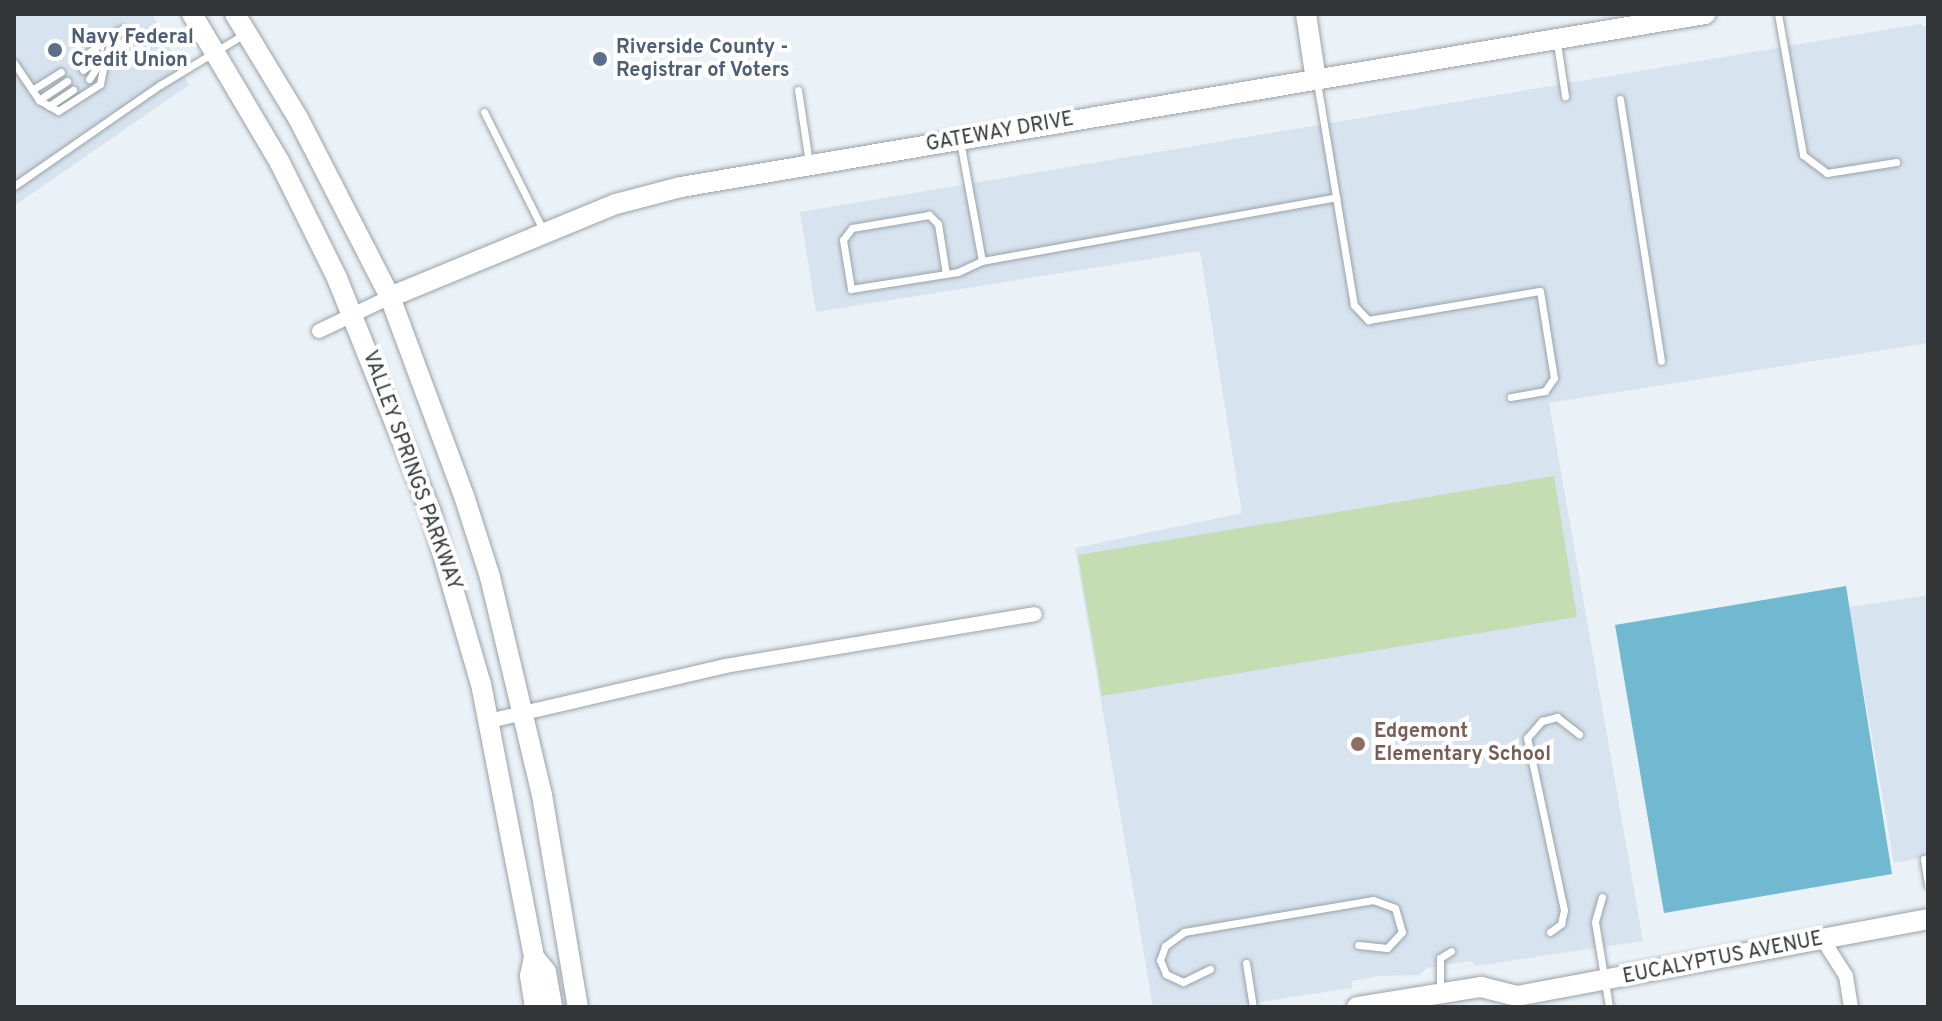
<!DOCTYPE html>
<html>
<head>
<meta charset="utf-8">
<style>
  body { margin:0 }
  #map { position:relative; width:1942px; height:1021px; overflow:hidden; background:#eaf1f7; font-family:Overpass,sans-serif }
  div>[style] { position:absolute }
  .built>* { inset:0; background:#d7e4ef }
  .green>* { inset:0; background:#c4ddb2 }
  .water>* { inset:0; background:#71b8d1 }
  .roads { filter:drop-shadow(0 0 2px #9ba2a7) drop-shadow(0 0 2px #9ba2a7) }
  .lane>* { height:7px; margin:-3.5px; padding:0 3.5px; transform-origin:3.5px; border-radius:3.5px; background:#fff }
  .street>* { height:14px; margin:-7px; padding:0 7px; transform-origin:7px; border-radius:7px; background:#fff }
  .secondary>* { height:20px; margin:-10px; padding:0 10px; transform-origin:10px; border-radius:10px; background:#fff }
  .dots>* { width:22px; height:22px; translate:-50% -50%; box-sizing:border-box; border:4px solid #fff; border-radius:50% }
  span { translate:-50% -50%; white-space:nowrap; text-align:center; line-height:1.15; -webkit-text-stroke:8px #fff; paint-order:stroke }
  .service-label { font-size:20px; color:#4e5e75; font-weight:700 }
  .left { translate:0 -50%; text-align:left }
  .street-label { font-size:20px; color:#333638 }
  .education-label { font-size:20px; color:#785e54; font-weight:700 }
  .frame { position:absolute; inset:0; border:16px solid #333638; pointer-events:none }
</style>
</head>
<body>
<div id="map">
  <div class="built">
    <i style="clip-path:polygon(14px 14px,152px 14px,189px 85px,14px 206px)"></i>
    <i style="clip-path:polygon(1920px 24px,1928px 28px,1928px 343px,1549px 403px,1643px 941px,1476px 966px,1471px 961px,1427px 968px,1419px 975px,1379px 976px,1352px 981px,1352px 988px,1227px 1007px,1153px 1007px,1075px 548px,1242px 513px,1200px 251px,816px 312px,800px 212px)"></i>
    <i style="clip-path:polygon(1928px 595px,1928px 857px,1894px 863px,1849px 607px)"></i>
  </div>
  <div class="green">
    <i style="clip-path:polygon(1554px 476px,1577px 617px,1102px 696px,1078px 555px)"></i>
  </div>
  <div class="water">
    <i style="clip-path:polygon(1846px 586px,1892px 874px,1664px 913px,1615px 625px)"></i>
  </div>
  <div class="roads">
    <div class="lane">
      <i style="left:1778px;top:14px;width:143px;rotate:79.9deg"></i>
      <i style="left:1803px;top:155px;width:30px;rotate:37deg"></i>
      <i style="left:1827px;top:173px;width:70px;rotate:-9.1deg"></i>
      <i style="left:1557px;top:43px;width:54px;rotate:81.4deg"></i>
      <i style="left:77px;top:61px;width:55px;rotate:-35.4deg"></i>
      <i style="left:14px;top:63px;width:45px;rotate:56deg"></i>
      <i style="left:39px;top:100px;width:22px;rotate:30deg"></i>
      <i style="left:58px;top:111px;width:50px;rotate:-32.7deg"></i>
      <i style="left:100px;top:84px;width:31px;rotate:-79deg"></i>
      <i style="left:83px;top:70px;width:55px;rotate:-35.4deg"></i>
      <i style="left:89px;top:79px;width:22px;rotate:-56deg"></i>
      <i style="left:1317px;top:82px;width:226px;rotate:80.6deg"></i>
      <i style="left:1354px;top:305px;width:21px;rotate:47deg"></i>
      <i style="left:1368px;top:320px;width:174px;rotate:-9.6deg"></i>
      <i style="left:1540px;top:291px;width:88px;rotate:80.9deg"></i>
      <i style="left:1554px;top:378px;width:16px;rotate:125deg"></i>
      <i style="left:1545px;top:391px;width:35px;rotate:170deg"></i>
      <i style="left:32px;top:90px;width:34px;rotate:-32deg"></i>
      <i style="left:798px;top:90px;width:74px;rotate:81.4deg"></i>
      <i style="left:1620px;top:99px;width:265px;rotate:81.1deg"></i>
      <i style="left:39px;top:100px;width:34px;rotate:-34deg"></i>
      <i style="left:49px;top:106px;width:29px;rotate:-34deg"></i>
      <i style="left:484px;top:112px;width:132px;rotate:63.4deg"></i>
      <i style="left:960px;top:141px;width:122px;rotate:79.6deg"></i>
      <i style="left:14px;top:186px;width:178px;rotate:-34.7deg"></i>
      <i style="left:160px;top:85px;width:100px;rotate:-31.2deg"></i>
      <i style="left:946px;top:274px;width:51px;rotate:-99.1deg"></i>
      <i style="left:938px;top:224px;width:13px;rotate:-135deg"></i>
      <i style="left:929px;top:215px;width:78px;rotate:170.4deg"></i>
      <i style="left:852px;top:228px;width:15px;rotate:127deg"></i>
      <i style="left:843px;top:240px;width:50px;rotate:80.7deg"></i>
      <i style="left:851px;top:289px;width:108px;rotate:-9deg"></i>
      <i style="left:958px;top:272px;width:26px;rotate:-25deg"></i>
      <i style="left:982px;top:261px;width:360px;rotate:-10.2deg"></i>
      <i style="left:1924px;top:859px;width:26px;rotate:81deg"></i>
      <i style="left:1602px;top:897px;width:26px;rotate:106deg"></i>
      <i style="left:1595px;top:922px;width:86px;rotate:80.6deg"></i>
      <i style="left:1550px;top:932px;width:14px;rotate:-36deg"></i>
      <i style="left:1561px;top:924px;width:14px;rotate:-78deg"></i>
      <i style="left:1564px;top:910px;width:176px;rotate:-102.1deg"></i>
      <i style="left:1527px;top:738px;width:23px;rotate:-49deg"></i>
      <i style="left:1542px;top:721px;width:16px;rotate:-15deg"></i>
      <i style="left:1557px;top:717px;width:28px;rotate:38deg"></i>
      <i style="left:1246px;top:963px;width:45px;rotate:81deg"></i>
      <i style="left:1210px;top:969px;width:30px;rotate:154deg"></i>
      <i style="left:1183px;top:982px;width:19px;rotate:-155deg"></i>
      <i style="left:1166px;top:974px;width:15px;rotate:-113deg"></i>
      <i style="left:1160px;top:960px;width:15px;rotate:-70deg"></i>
      <i style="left:1165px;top:946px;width:24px;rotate:-36deg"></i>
      <i style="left:1184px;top:932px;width:192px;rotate:-9.6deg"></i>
      <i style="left:1373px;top:900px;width:23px;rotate:20deg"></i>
      <i style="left:1395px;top:908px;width:25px;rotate:74deg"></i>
      <i style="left:1402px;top:932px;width:22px;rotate:133deg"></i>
      <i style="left:1387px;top:948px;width:29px;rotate:-174deg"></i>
      <i style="left:1440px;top:990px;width:32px;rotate:-90deg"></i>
      <i style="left:1440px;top:958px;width:13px;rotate:-32deg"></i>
    </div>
    <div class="street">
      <i style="left:319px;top:331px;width:79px;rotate:-25.6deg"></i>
      <i style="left:489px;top:721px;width:242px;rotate:-13.1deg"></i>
      <i style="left:725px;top:666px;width:314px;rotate:-9.5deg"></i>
      <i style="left:1823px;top:940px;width:43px;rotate:57.4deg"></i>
      <i style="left:1846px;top:976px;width:31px;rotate:81deg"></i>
    </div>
    <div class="secondary">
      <i style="left:192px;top:14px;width:173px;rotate:59.4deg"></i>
      <i style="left:280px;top:163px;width:128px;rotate:63.6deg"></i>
      <i style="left:337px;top:278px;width:250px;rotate:68.2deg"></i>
      <i style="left:430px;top:510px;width:181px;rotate:73.7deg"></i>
      <i style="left:481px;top:684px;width:278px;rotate:79deg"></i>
      <i style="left:534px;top:957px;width:19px;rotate:51deg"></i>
      <i style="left:546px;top:972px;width:36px;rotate:80deg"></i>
      <i style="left:235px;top:14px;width:122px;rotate:58.8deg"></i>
      <i style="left:298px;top:118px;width:201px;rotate:62.8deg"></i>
      <i style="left:390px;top:297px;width:215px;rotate:69.6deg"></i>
      <i style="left:465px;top:499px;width:82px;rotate:72.2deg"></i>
      <i style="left:490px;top:577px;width:224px;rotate:76.6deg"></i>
      <i style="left:542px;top:795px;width:215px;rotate:80.4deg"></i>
      <i style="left:1306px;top:14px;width:67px;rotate:81.4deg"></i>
      <i style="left:390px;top:297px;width:244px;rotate:-22.4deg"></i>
      <i style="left:616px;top:204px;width:67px;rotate:-14.7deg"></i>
      <i style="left:681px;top:187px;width:1039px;rotate:-9.59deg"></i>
      <i style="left:534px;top:957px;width:19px;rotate:102deg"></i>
      <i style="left:530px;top:976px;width:31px;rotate:81deg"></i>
      <i style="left:1357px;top:1007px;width:126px;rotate:-9.2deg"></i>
      <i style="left:1481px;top:987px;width:37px;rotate:14deg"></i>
      <i style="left:1517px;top:996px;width:418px;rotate:-10.6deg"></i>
    </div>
  </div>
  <div class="dots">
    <i style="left:55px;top:50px;background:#5c6f8a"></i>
    <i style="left:600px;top:59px;background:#5c6f8a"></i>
    <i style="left:1358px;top:744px;background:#8d6e63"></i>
  </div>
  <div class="service-label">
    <span class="left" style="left:71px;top:50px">Navy Federal<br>Credit Union</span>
    <span class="left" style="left:616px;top:60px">Riverside County -<br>Registrar of Voters</span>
  </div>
  <div class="street-label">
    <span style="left:1000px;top:133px;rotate:-10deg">GATEWAY DRIVE</span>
    <span style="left:411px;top:471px;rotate:70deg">VALLEY SPRINGS PARKWAY</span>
    <span style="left:1723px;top:959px;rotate:-11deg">EUCALYPTUS AVENUE</span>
  </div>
  <div class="education-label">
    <span class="left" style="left:1374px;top:744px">Edgemont<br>Elementary School</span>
  </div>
  <div class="frame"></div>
</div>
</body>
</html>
